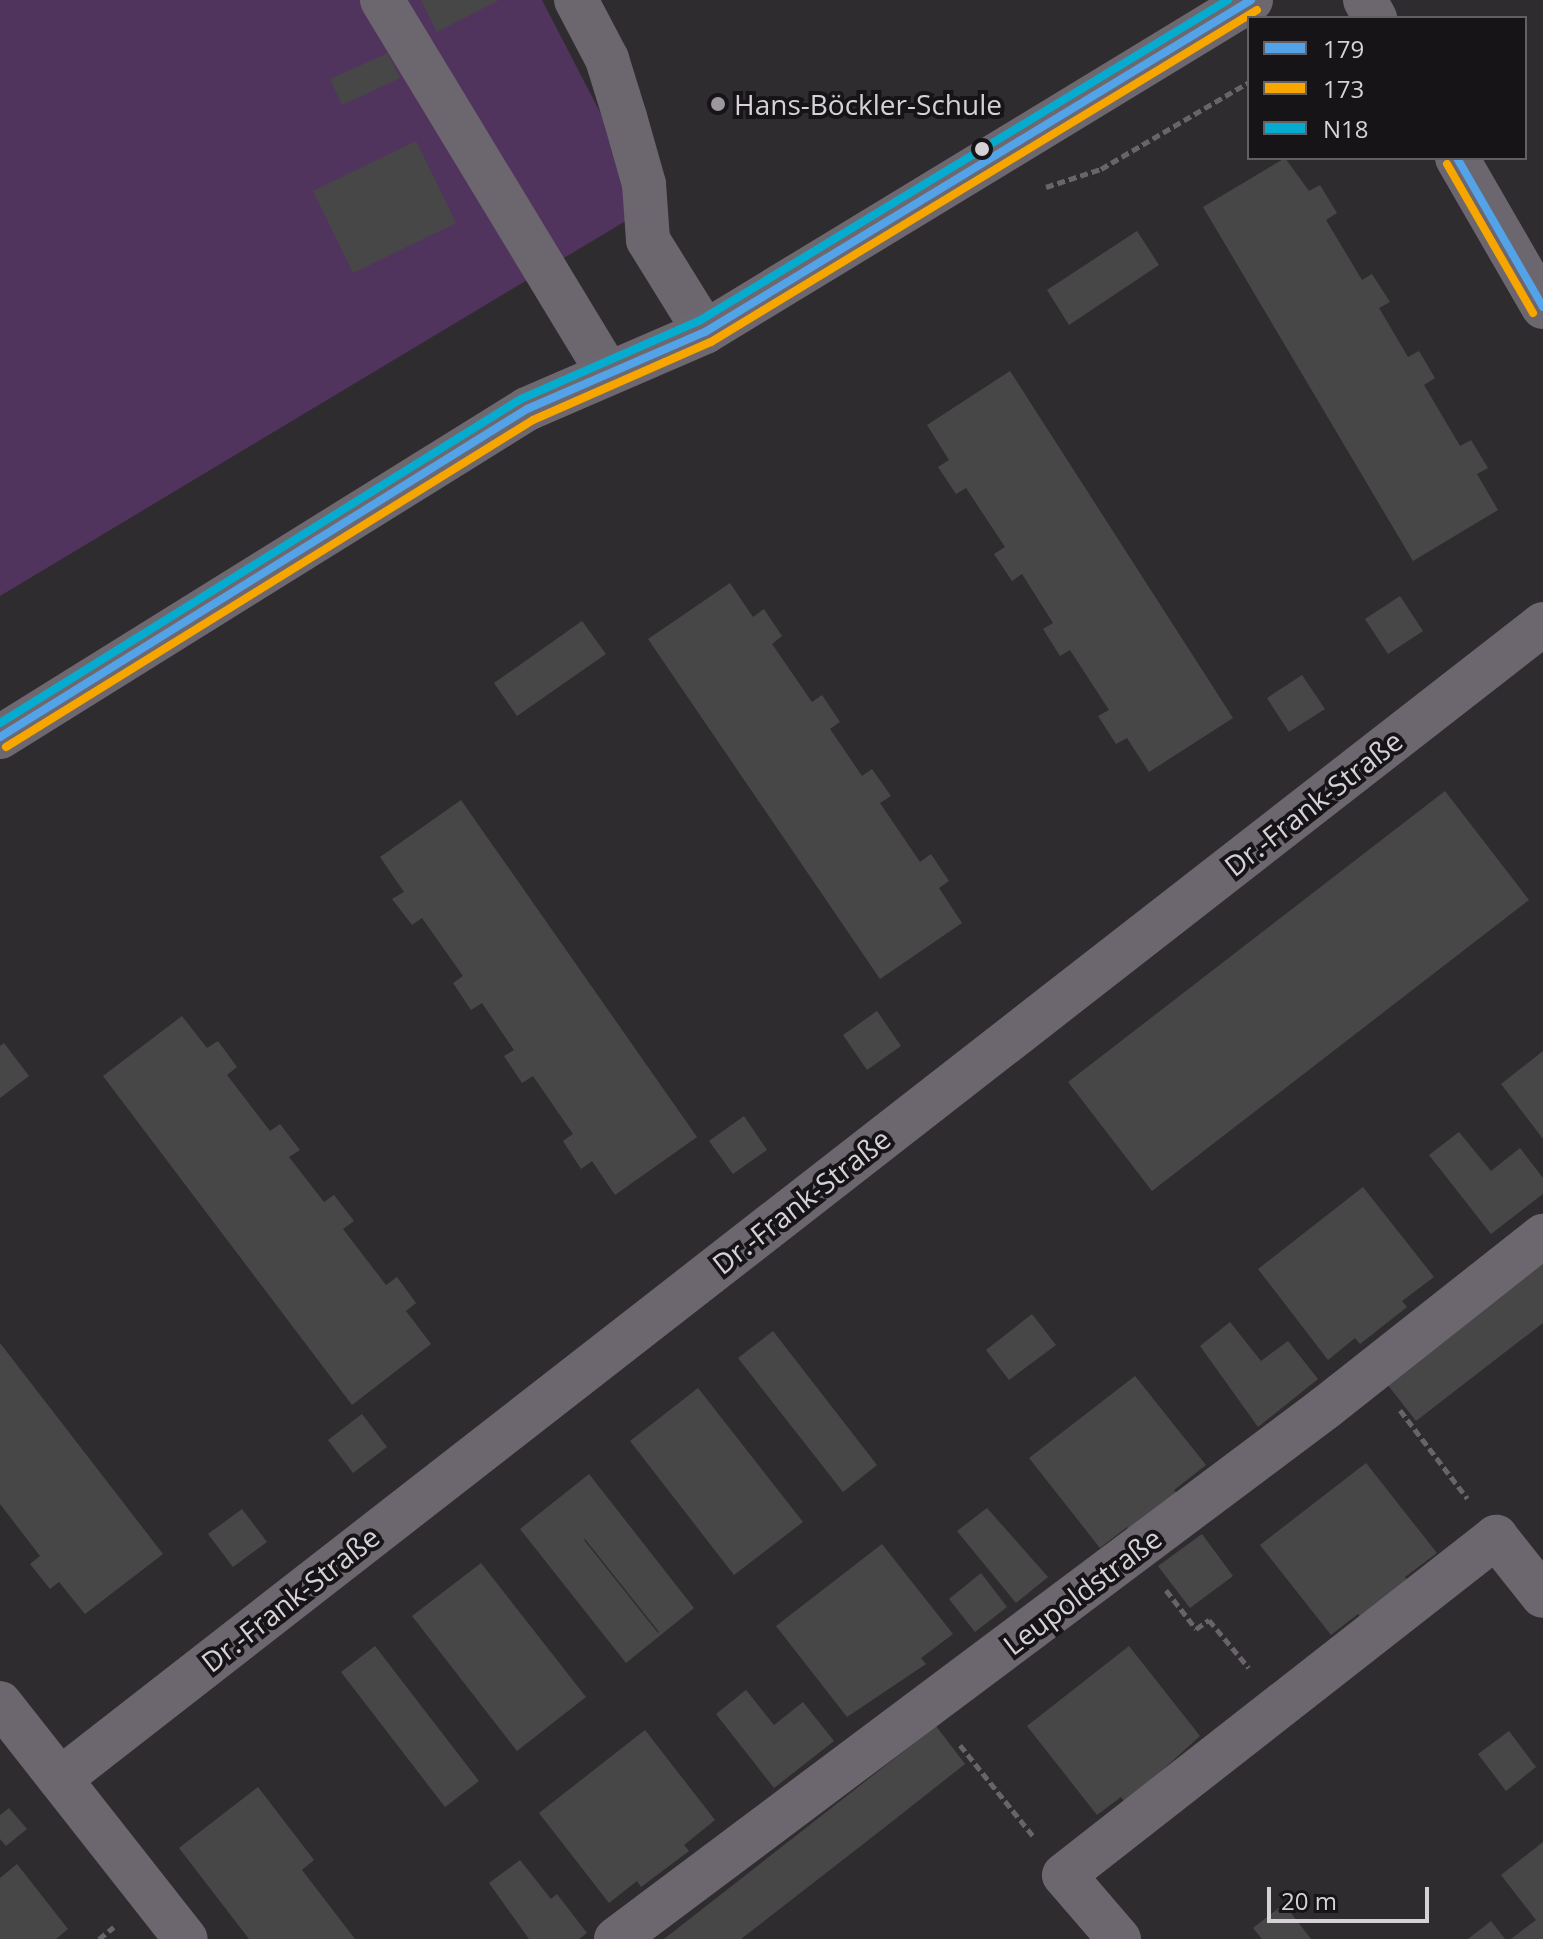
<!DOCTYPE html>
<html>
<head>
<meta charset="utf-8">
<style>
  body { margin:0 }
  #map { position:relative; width:1543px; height:1939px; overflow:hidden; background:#2f2c30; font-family:"Open Sans",sans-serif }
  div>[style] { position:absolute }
  .green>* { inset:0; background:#51345d }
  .building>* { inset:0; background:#484747 }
  .path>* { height:5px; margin-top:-2.5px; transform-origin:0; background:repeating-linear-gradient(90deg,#68646a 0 8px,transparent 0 12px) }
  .minor>* { height:44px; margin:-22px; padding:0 22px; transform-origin:22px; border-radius:22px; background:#6c666f }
  .major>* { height:44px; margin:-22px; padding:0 22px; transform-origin:22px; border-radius:22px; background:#6d6870 }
  .bus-1>* { height:8px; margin:-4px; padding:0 4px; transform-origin:4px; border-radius:4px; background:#53a3e8 }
  .bus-2>* { height:8px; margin:-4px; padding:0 4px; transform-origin:4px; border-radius:4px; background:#f7a600 }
  .bus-3>* { height:8px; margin:-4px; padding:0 4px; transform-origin:4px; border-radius:4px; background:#06acd0 }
  .dots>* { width:22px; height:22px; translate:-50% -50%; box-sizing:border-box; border:4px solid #161417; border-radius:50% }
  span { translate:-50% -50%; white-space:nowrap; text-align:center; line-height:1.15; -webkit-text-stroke:8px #161417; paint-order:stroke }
  .poi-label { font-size:28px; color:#d5d1d6 }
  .left { translate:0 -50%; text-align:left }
  .street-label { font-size:28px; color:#d5d1d6 }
  .legend { position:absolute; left:1247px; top:16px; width:280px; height:144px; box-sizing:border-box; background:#161417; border:2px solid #626063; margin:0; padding:10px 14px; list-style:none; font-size:24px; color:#d5d1d6 }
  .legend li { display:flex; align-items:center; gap:16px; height:40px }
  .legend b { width:40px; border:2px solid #626063 }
  .scale { position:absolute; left:1267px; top:1887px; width:162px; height:36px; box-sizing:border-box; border:4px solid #d5d1d6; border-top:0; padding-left:10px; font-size:24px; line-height:28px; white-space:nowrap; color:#d5d1d6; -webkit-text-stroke:6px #161417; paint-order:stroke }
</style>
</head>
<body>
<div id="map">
  <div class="green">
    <i style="clip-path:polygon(0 0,542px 0,649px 207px,0 596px)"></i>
  </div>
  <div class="building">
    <i style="clip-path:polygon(421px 0,499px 0,437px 32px)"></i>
    <i style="clip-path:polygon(388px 53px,400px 78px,342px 105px,330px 79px)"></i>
    <i style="clip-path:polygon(416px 141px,456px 223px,353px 273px,313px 191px)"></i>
    <i style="clip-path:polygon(1285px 158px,1309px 191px,1320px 185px,1337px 213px,1326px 220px,1362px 280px,1372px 274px,1390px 302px,1379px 308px,1408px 357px,1419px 351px,1435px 378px,1424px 385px,1460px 446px,1471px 440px,1488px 468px,1477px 474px,1498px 510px,1413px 561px,1203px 207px)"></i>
    <i style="clip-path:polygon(1137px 231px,1159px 265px,1069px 325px,1047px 290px)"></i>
    <i style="clip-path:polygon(1010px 371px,1233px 718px,1149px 772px,1127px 738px,1116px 744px,1098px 716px,1109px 710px,1070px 650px,1060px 656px,1043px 629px,1053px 623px,1022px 574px,1012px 581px,994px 554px,1005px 547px,966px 488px,956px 494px,938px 467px,949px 460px,927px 425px)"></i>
    <i style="clip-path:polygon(730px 583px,753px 617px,764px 609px,782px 636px,772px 644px,812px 702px,822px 695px,840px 722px,830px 729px,862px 776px,872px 769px,891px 796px,880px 803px,920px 862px,931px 854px,949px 881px,939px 888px,962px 923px,880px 979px,648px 639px)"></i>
    <i style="clip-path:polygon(1400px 596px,1423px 631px,1388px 654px,1365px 619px)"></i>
    <i style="clip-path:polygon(582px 621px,606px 654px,517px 716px,494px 683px)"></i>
    <i style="clip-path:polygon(1302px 675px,1325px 709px,1289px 732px,1267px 698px)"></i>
    <i style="clip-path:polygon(1445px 791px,1529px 900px,1152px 1191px,1068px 1082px)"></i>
    <i style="clip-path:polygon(461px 800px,697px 1137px,615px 1195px,592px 1161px,581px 1169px,563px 1141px,573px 1134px,533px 1076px,522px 1083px,504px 1056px,514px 1050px,482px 1003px,471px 1010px,453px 983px,463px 976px,422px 918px,412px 925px,392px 899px,404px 892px,380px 857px)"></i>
    <i style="clip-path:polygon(877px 1011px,901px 1046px,867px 1070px,843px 1035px)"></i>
    <i style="clip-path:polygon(182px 1016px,207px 1048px,218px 1041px,237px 1067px,227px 1075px,270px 1131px,280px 1124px,300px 1150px,289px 1157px,324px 1202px,334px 1195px,354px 1221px,343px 1229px,386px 1285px,397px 1277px,416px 1303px,406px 1311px,431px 1344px,352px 1405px,103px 1076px)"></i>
    <i style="clip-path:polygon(4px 1043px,29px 1076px,0 1098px,0 1046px)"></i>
    <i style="clip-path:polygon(1543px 1051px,1543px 1139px,1501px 1084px)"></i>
    <i style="clip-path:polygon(744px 1116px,767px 1150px,733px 1174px,709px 1141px)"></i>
    <i style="clip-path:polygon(1459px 1132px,1491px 1171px,1520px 1148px,1543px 1178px,1543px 1194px,1491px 1234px,1429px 1155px)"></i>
    <i style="clip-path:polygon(1363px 1187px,1434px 1277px,1402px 1301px,1407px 1307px,1360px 1344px,1355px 1338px,1328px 1360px,1258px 1269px)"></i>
    <i style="clip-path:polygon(1543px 1262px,1543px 1323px,1416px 1421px,1387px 1384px)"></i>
    <i style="clip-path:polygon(1032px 1314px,1056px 1345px,1009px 1380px,986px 1350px)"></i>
    <i style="clip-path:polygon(1230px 1322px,1261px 1361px,1288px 1341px,1318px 1379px,1258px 1427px,1200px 1346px)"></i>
    <i style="clip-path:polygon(773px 1331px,877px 1465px,843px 1492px,738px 1358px)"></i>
    <i style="clip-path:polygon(0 1343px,163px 1554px,85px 1614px,59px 1582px,50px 1589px,30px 1564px,40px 1556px,0 1504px)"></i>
    <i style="clip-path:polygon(1135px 1376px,1206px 1465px,1174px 1490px,1179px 1496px,1131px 1533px,1127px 1527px,1100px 1548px,1029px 1458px)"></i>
    <i style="clip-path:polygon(698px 1388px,803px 1522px,734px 1575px,630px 1441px)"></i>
    <i style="clip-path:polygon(362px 1414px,387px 1447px,353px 1473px,328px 1440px)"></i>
    <i style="clip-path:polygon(1366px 1463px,1437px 1553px,1405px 1577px,1410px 1583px,1363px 1620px,1358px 1614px,1331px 1635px,1260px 1545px)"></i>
    <i style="clip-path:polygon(evenodd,589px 1474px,694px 1608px,626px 1663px,520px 1529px,589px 1474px,585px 1539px,659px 1632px,658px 1633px,584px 1540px,585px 1539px)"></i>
    <i style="clip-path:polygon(987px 1508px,1048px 1577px,1016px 1603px,957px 1531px)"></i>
    <i style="clip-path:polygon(242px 1509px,267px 1542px,233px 1567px,208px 1534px)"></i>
    <i style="clip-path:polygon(1202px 1534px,1233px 1576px,1190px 1608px,1158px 1566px)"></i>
    <i style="clip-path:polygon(882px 1544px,953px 1634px,921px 1658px,926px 1664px,847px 1717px,776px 1626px)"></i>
    <i style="clip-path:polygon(481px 1563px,586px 1697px,517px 1751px,412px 1616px)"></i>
    <i style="clip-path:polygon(981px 1573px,1007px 1607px,975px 1632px,949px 1599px)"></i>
    <i style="clip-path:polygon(375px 1646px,479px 1781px,445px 1807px,341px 1672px)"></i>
    <i style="clip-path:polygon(1129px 1646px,1200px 1736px,1126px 1803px,1121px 1797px,1097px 1815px,1027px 1726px)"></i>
    <i style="clip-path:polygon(746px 1690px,774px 1725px,803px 1702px,834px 1741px,774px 1788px,716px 1714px)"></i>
    <i style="clip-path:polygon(936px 1726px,965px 1764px,889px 1824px,741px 1939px,664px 1939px)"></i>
    <i style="clip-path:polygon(645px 1730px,715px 1820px,684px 1845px,689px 1851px,641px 1887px,637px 1881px,609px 1903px,539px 1813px)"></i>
    <i style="clip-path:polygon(1509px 1731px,1536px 1767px,1506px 1791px,1478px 1754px)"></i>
    <i style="clip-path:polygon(258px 1787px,314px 1860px,302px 1870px,355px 1939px,249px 1939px,179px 1848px)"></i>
    <i style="clip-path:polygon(9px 1808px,27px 1829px,6px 1846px,0 1839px,0 1815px)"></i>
    <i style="clip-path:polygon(1543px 1842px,1543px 1939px,1511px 1939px,1536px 1920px,1501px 1875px)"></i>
    <i style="clip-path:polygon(520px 1860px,551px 1899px,557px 1894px,587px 1933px,579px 1939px,529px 1939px,489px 1883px)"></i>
    <i style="clip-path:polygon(17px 1864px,68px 1929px,56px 1939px,0 1939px,0 1878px)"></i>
    <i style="clip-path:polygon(1284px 1904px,1311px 1939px,1262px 1939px,1253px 1928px)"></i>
    <i style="clip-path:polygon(1491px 1921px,1505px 1939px,1468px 1939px)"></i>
  </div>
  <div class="path">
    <i style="left:1046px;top:187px;width:58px;rotate:-18.1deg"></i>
    <i style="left:1101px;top:169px;width:172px;rotate:-30.4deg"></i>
    <i style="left:1400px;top:1410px;width:111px;rotate:52.7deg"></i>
    <i style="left:1166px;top:1590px;width:49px;rotate:52.4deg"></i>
    <i style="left:1196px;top:1629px;width:16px;rotate:-35deg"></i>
    <i style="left:1209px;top:1620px;width:62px;rotate:50.2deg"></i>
    <i style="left:960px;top:1745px;width:118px;rotate:51.2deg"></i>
    <i style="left:99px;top:1939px;width:19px;rotate:-39deg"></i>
  </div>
  <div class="minor">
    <i style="left:382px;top:0;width:435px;rotate:58.8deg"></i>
    <i style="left:576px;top:0;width:67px;rotate:62.3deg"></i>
    <i style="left:607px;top:59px;width:61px;rotate:72.8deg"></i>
    <i style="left:625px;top:117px;width:70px;rotate:74.2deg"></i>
    <i style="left:644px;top:184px;width:56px;rotate:85.9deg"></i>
    <i style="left:648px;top:240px;width:108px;rotate:58.2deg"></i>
    <i style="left:1365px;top:0;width:21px;rotate:61deg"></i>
    <i style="left:1457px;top:158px;width:172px;rotate:60deg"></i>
    <i style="left:0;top:1703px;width:300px;rotate:51.8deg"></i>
    <i style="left:60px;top:1779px;width:1880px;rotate:-37.91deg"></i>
    <i style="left:616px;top:1939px;width:886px;rotate:-36.83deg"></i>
    <i style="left:1325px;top:1408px;width:278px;rotate:-38.3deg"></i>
    <i style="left:1119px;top:1939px;width:84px;rotate:-130.7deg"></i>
    <i style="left:1064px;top:1875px;width:549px;rotate:-38.04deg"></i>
    <i style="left:1496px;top:1537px;width:75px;rotate:51.5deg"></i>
  </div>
  <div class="major">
    <i style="left:0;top:737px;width:621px;rotate:-31.9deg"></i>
    <i style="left:527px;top:409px;width:194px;rotate:-23.4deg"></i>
    <i style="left:705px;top:332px;width:639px;rotate:-31.3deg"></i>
  </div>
  <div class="bus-1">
    <i style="left:1457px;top:158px;width:172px;rotate:60deg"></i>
    <i style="left:0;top:737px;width:621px;rotate:-31.9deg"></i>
    <i style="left:527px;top:409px;width:194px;rotate:-23.4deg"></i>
    <i style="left:705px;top:332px;width:639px;rotate:-31.3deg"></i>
  </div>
  <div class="bus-2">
    <i style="left:1447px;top:164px;width:172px;rotate:60deg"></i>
    <i style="left:6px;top:747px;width:620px;rotate:-31.82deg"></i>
    <i style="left:533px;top:420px;width:194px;rotate:-23.7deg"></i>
    <i style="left:711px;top:342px;width:639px;rotate:-31.3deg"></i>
  </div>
  <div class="bus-3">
    <i style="left:0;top:723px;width:614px;rotate:-31.88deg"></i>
    <i style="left:521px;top:399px;width:194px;rotate:-23.7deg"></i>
    <i style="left:699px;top:321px;width:619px;rotate:-31.25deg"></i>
  </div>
  <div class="dots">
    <i style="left:718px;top:104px;background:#9b979c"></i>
    <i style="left:982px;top:149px;background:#d5d1d6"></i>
  </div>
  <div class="poi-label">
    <span class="left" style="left:734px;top:104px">Hans-Böckler-Schule</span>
  </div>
  <div class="street-label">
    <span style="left:1313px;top:803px;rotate:-38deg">Dr.-Frank-Straße</span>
    <span style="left:801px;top:1201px;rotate:-38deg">Dr.-Frank-Straße</span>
    <span style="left:1082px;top:1591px;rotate:-37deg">Leupoldstraße</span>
    <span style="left:290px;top:1599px;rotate:-38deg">Dr.-Frank-Straße</span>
  </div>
  <ul class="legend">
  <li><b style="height:10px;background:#53a3e8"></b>179</li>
  <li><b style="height:10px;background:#f7a600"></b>173</li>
  <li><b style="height:10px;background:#06acd0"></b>N18</li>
  </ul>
  <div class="scale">20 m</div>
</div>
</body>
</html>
